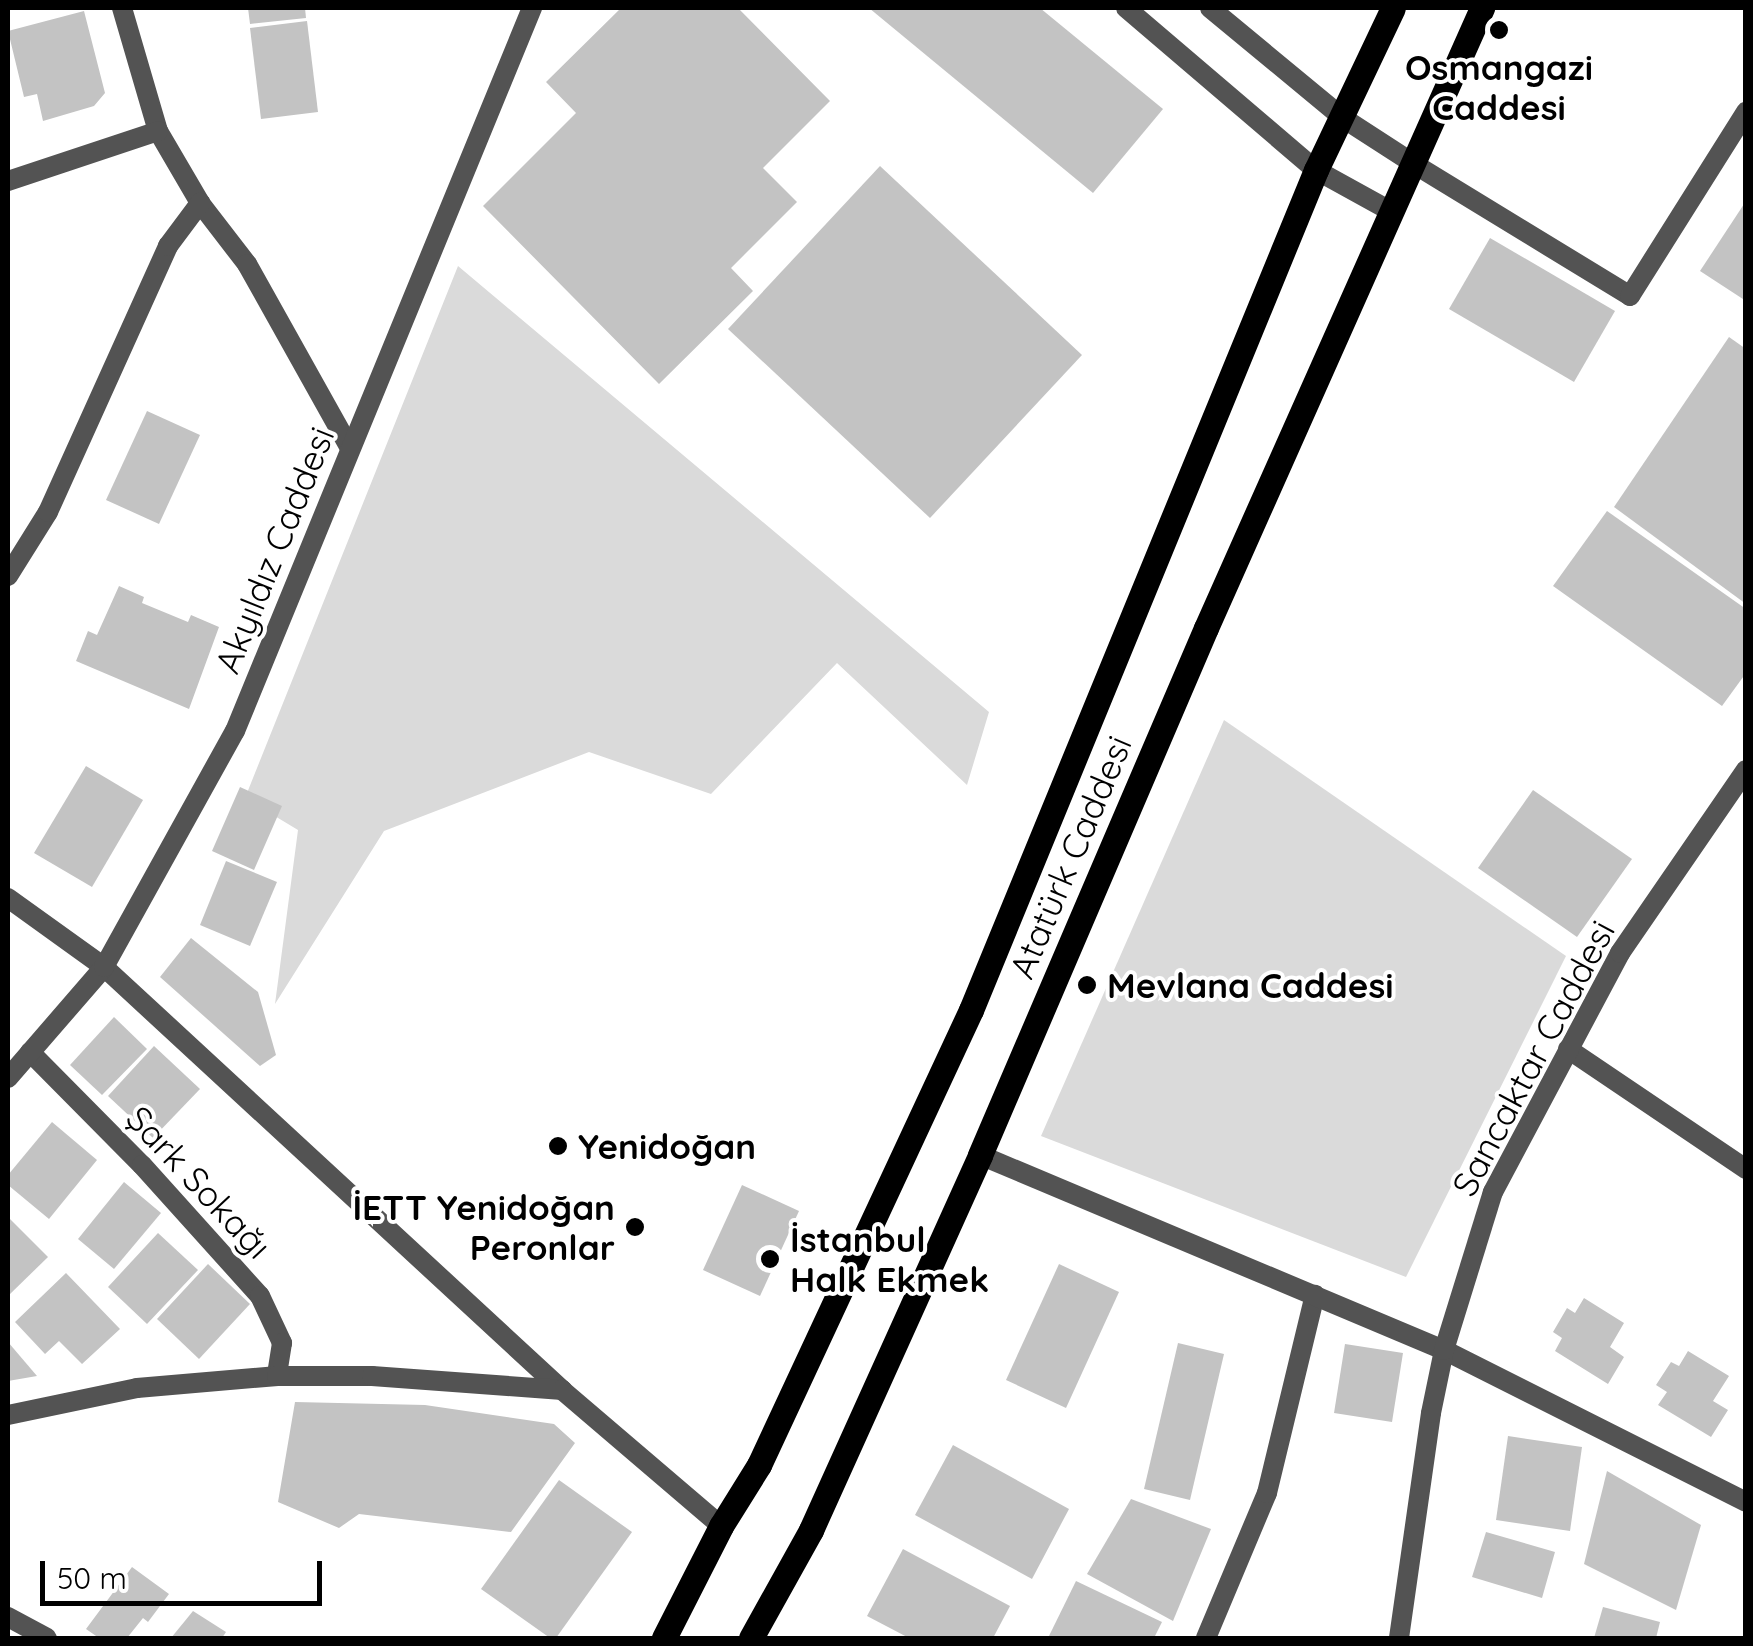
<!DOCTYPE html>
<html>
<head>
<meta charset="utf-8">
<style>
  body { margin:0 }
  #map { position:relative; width:1753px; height:1646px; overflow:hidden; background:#fff; font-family:Quicksand,sans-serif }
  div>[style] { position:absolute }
  .green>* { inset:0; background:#dadada }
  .building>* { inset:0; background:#c3c3c3 }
  .minor>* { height:20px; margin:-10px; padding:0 10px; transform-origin:10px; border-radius:10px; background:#535353 }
  .tertiary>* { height:20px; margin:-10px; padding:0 10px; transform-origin:10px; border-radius:10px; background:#535353 }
  .primary>* { height:25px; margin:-12.5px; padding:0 12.5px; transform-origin:12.5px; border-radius:12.5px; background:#000 }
  .dots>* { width:28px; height:28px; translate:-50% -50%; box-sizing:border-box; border:5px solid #fff; border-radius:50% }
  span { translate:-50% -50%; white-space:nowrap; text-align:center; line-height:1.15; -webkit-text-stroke:8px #fff; paint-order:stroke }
  .poi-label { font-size:35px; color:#000; font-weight:700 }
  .left { translate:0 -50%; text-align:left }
  .right { translate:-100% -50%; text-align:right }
  .street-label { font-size:35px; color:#000 }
  .frame { position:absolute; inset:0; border:10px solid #000; pointer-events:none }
  .scale { position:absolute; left:40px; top:1561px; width:282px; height:45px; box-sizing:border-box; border:5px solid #000; border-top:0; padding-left:12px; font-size:30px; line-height:35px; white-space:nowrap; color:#000; -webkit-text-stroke:8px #fff; paint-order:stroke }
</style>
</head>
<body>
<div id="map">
  <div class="green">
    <i style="clip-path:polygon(458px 266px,989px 712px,967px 785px,837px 663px,711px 794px,589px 752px,384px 831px,275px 1004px,298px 830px,245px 798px)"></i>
    <i style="clip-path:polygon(1224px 720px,1566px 956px,1406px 1277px,1041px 1136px)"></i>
  </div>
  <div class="building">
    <i style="clip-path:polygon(248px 8px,305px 8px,306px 18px,250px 24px)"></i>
    <i style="clip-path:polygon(621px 8px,738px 8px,830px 101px,763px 168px,797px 202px,731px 268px,753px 291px,659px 384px,483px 206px,576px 113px,546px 82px)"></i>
    <i style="clip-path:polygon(869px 8px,1040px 8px,1163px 109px,1093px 193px)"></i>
    <i style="clip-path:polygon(84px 11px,105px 93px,94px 106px,43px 121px,37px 94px,24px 97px,8px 31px)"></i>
    <i style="clip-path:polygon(307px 21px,318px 112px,261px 119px,250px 28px)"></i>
    <i style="clip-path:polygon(880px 166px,1082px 355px,930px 518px,728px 329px)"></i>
    <i style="clip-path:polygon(1746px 201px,1746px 301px,1700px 271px)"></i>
    <i style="clip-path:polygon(1490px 238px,1615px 311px,1574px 382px,1449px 309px)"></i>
    <i style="clip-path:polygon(1729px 337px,1746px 349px,1746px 604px,1614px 507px)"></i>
    <i style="clip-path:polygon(147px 411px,200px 435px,159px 524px,106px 500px)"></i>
    <i style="clip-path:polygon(1607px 511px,1746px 609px,1746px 673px,1722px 706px,1553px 586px)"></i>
    <i style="clip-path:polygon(119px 586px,144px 597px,142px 603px,188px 622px,191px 615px,219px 627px,189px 709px,76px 661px,88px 631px,97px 635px)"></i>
    <i style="clip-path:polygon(86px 766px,143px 800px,92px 887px,34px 853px)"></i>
    <i style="clip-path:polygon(240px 787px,282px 806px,254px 870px,212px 851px)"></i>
    <i style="clip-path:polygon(1533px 790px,1632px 859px,1577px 937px,1478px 868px)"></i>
    <i style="clip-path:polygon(226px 861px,277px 882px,250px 946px,200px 925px)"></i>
    <i style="clip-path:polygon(191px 938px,258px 992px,276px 1055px,260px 1066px,160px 977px)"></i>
    <i style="clip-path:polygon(114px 1017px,147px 1049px,102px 1095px,70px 1065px)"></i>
    <i style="clip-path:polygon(154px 1046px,200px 1089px,153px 1138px,108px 1096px)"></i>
    <i style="clip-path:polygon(52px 1122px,97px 1160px,49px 1219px,8px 1185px,8px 1175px)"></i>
    <i style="clip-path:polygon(124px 1182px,161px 1213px,114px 1269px,78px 1239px)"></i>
    <i style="clip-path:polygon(742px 1185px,799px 1211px,760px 1296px,703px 1270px)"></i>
    <i style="clip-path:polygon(8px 1217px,48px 1257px,8px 1296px)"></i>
    <i style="clip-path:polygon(158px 1233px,198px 1270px,147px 1324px,108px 1287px)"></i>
    <i style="clip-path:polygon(208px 1264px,250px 1304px,199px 1359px,157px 1319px)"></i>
    <i style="clip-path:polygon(1059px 1264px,1119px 1292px,1066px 1408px,1006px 1380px)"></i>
    <i style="clip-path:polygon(66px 1273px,120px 1329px,82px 1364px,59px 1341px,45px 1354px,15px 1322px)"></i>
    <i style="clip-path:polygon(1584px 1298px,1624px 1323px,1610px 1347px,1624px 1357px,1608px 1384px,1555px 1351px,1562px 1338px,1553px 1332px,1567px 1308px,1575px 1313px)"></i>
    <i style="clip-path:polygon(8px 1342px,37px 1376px,8px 1381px)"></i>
    <i style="clip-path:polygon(1178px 1343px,1224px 1354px,1190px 1500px,1144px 1489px)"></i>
    <i style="clip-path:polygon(1345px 1344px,1403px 1353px,1392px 1422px,1334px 1413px)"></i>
    <i style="clip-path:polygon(1688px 1351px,1729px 1376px,1713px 1401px,1728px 1410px,1711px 1437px,1658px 1405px,1667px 1392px,1656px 1385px,1671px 1362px,1679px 1366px)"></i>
    <i style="clip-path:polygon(295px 1402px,425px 1405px,554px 1424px,575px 1443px,511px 1532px,359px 1514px,339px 1528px,278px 1502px)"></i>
    <i style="clip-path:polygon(1508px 1436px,1582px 1447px,1570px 1531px,1496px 1520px)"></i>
    <i style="clip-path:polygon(953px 1445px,1069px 1509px,1032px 1579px,915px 1515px)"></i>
    <i style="clip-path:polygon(1607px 1471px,1701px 1525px,1676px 1610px,1584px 1564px)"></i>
    <i style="clip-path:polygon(559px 1480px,632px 1532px,556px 1638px,550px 1638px,481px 1589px)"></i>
    <i style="clip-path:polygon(1131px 1499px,1211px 1529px,1173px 1621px,1087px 1574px)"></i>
    <i style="clip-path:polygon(1486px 1532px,1555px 1552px,1542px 1598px,1472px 1577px)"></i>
    <i style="clip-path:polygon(903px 1549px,1010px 1606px,993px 1638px,909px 1638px,867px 1616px)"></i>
    <i style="clip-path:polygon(132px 1567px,169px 1594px,148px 1622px,143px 1618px,127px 1638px,99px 1638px,86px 1629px)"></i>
    <i style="clip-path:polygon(1076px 1581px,1162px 1622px,1154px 1638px,1048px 1638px)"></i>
    <i style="clip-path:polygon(1603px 1607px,1660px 1622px,1656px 1638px,1594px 1638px)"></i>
    <i style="clip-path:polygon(193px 1611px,226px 1632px,222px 1638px,171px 1638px)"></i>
  </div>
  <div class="minor">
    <i style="left:122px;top:8px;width:128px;rotate:73.7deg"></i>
    <i style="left:158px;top:131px;width:83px;rotate:59.7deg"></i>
    <i style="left:200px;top:203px;width:77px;rotate:52.4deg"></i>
    <i style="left:247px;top:264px;width:211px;rotate:60.8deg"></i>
    <i style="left:1414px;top:164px;width:253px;rotate:31.4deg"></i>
    <i style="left:1630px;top:296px;width:218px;rotate:-57.8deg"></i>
    <i style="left:8px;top:181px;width:158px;rotate:-18.4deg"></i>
    <i style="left:8px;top:576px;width:75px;rotate:-58deg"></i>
    <i style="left:48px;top:512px;width:292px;rotate:-65.7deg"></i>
    <i style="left:168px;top:246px;width:54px;rotate:-53.3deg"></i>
    <i style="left:8px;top:898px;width:118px;rotate:35.7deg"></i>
    <i style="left:104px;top:967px;width:623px;rotate:42.72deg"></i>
    <i style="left:1568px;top:1049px;width:215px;rotate:34deg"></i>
    <i style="left:30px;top:1052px;width:159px;rotate:45.3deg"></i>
    <i style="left:142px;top:1165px;width:176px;rotate:48deg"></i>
    <i style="left:260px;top:1296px;width:52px;rotate:64.9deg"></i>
    <i style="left:282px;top:1343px;width:33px;rotate:99deg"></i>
    <i style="left:8px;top:1415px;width:132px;rotate:-11.8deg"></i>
    <i style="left:137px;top:1388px;width:141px;rotate:-4.9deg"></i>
    <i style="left:277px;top:1376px;width:95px"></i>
    <i style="left:372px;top:1376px;width:191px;rotate:4.2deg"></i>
    <i style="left:562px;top:1390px;width:209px;rotate:40.5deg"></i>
    <i style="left:8px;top:1617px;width:44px;rotate:28.3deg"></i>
    <i style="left:1206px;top:1638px;width:157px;rotate:-67.2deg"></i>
    <i style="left:1267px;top:1493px;width:204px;rotate:-76.4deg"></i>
  </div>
  <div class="tertiary">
    <i style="left:1126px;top:8px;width:250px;rotate:40.5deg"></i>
    <i style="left:1316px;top:170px;width:87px;rotate:28.9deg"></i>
    <i style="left:1210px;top:8px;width:173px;rotate:39.6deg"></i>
    <i style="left:1343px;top:118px;width:85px;rotate:32.9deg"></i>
    <i style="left:8px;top:1078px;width:147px;rotate:-49.1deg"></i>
    <i style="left:104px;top:967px;width:270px;rotate:-61deg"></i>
    <i style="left:235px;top:731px;width:782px;rotate:-67.67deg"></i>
    <i style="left:980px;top:1155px;width:503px;rotate:22.8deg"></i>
    <i style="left:1444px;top:1350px;width:338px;rotate:26.7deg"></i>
    <i style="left:1399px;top:1638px;width:227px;rotate:-81.9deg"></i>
    <i style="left:1431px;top:1413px;width:64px;rotate:-78.3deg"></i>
    <i style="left:1444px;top:1350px;width:165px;rotate:-72.8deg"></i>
    <i style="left:1493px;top:1192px;width:271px;rotate:-62deg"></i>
    <i style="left:1620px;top:953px;width:222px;rotate:-55.5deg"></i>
  </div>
  <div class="primary">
    <i style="left:664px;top:1638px;width:126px;rotate:-63deg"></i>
    <i style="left:721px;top:1526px;width:72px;rotate:-58.1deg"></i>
    <i style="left:759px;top:1465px;width:502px;rotate:-65.02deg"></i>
    <i style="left:971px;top:1010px;width:908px;rotate:-67.67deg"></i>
    <i style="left:1316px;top:170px;width:179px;rotate:-64.6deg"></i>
    <i style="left:751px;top:1638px;width:124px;rotate:-60.9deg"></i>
    <i style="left:811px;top:1530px;width:411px;rotate:-65.7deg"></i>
    <i style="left:980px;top:1155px;width:573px;rotate:-66.79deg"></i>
    <i style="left:1206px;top:628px;width:679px;rotate:-66deg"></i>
  </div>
  <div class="dots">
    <i style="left:1499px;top:30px;background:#000"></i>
    <i style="left:1087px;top:985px;background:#000"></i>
    <i style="left:558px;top:1146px;background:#000"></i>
    <i style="left:635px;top:1227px;background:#000"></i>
    <i style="left:770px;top:1259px;background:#000"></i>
  </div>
  <div class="poi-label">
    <span style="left:1499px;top:87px">Osmangazi<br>Caddesi</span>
    <span class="left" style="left:1107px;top:985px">Mevlana Caddesi</span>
    <span class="left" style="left:578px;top:1146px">Yenidoğan</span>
    <span class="right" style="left:615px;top:1227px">İETT Yenidoğan<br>Peronlar</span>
    <span class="left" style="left:790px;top:1259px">İstanbul<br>Halk Ekmek</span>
  </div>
  <div class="street-label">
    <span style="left:274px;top:550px;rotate:-68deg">Akyıldız Caddesi</span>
    <span style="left:1070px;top:857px;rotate:-67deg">Atatürk Caddesi</span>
    <span style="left:1533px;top:1058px;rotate:-62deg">Sancaktar Caddesi</span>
    <span style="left:199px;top:1182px;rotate:47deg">Şark Sokağı</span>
  </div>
  <div class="frame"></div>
  <div class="scale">50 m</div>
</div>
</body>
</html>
